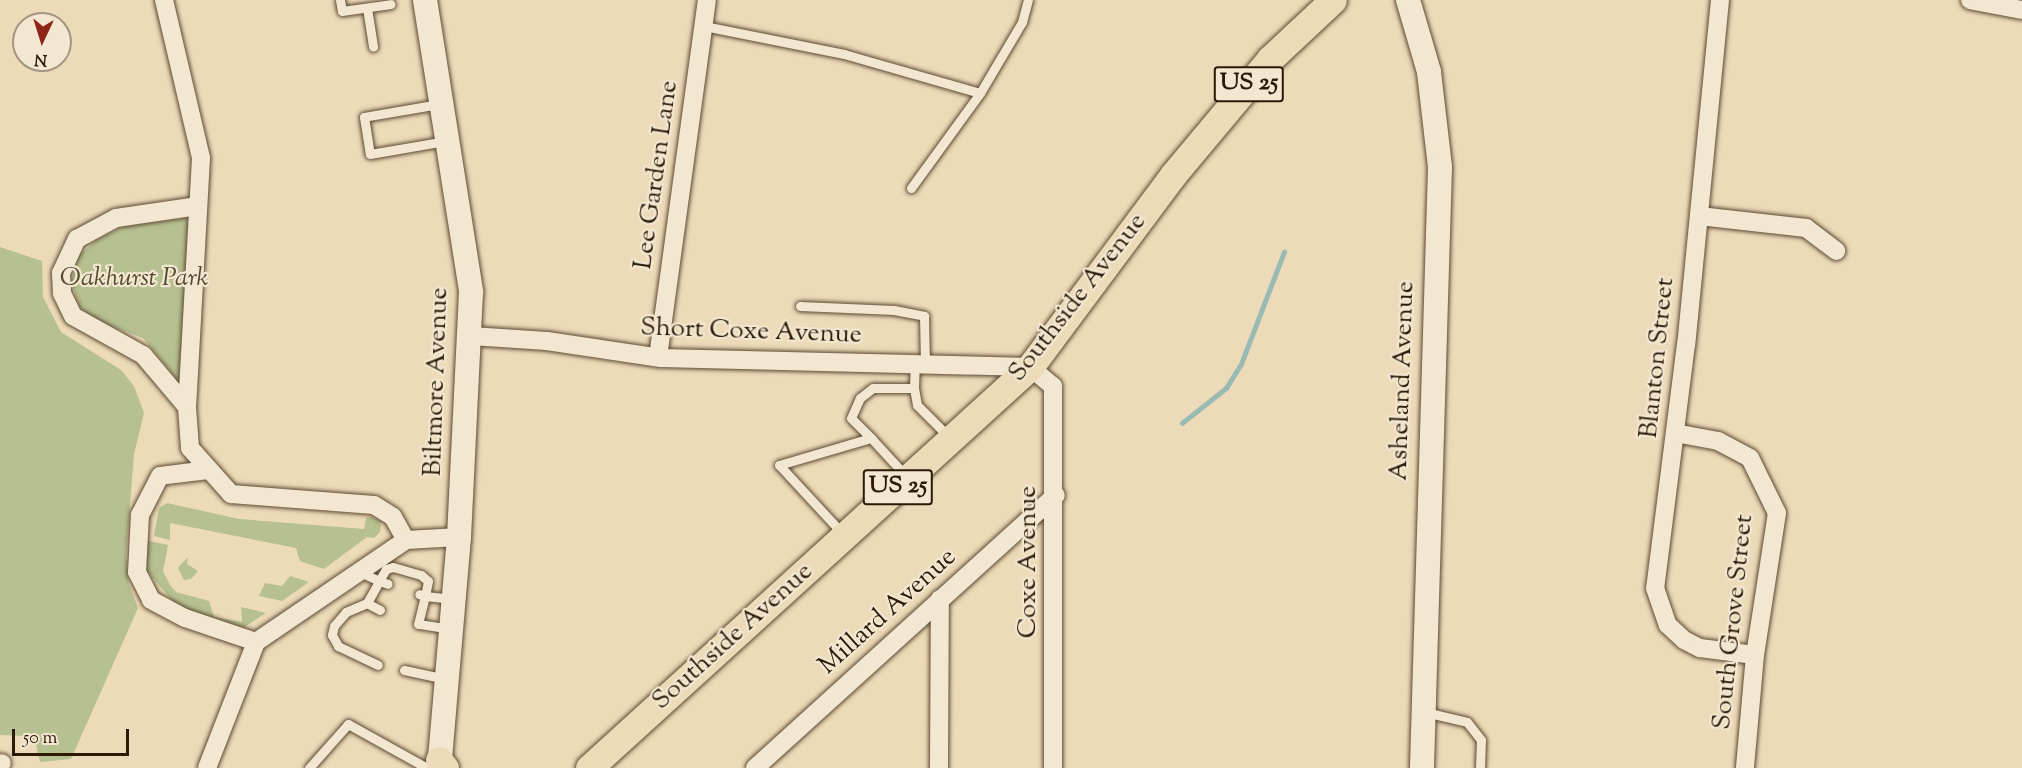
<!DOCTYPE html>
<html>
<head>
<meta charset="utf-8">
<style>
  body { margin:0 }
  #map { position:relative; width:2022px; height:768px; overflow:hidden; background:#eddab8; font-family:"Sorts Mill Goudy",serif }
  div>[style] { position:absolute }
  .green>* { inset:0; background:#b6c090 }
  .stream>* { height:4.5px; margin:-2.25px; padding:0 2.25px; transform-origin:2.25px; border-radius:2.25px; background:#9abab4 }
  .roads { filter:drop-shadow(0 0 2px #5c4a33) drop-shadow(0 0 2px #5c4a33) }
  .lane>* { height:9px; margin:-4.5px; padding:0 4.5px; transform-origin:4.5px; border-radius:4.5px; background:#f3e7d1 }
  .street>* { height:18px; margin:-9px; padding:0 9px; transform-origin:9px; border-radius:9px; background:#f3e7d1 }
  .secondary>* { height:24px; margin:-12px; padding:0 12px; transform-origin:12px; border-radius:12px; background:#f3e7d1 }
  .primary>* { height:27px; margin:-13.5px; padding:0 13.5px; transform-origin:13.5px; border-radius:13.5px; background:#eddab8 }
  span { translate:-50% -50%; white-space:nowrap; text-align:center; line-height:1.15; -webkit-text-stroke:4.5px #f3e7d1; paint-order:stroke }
  .shield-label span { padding:2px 4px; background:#f3e7d1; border:2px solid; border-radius:4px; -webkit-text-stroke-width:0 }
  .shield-label { font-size:24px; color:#2c1a07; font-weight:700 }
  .street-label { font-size:26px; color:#2c1a07 }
  .park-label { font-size:26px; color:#554c30; font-style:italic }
  .north { position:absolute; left:12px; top:12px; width:60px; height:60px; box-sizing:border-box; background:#f3e7d1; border:2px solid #a39580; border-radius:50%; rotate:184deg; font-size:16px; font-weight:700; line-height:24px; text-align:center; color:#2c1a07 }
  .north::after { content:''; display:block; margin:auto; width:21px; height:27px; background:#8f2418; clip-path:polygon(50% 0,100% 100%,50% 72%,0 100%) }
  .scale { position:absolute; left:12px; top:729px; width:117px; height:27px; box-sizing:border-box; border:3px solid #2c1a07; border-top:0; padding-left:8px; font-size:18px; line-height:21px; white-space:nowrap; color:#2c1a07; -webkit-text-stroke:4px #f3e7d1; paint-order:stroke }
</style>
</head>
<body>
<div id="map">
  <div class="green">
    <i style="clip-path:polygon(185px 218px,188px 223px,183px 374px,178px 380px,143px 338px,96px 321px,79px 306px,71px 281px,79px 255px,98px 239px,125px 226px)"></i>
    <i style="clip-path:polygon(0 247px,42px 261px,43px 297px,61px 332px,121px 370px,134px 386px,144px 413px,134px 454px,126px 555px,129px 584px,138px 608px,71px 759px,40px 762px,36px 745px,23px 736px,0 735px)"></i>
    <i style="clip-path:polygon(167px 503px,239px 519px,364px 529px,366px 518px,371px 517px,381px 521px,380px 532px,374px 538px,367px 537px,324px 569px,300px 561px,296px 548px,170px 523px,170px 540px,154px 536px,159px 508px)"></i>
    <i style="clip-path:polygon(145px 540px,168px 545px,163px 571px,170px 585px,176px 592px,209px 601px,214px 617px,242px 622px,241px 607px,266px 613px,241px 629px,178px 607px,145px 569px)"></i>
    <i style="clip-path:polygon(188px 557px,187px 564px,198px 571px,191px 579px,184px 580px,178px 568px)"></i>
    <i style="clip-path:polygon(290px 576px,309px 582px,282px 601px,259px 596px,265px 583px,282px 586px)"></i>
  </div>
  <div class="stream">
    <i style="left:1182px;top:423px;width:56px;rotate:-38.5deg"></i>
    <i style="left:1226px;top:388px;width:28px;rotate:-58deg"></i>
    <i style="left:1241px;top:364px;width:120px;rotate:-69deg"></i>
  </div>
  <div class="roads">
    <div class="lane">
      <i style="left:340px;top:0;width:11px;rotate:80deg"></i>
      <i style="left:342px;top:11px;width:49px;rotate:-8.1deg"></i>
      <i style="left:367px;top:8px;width:39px;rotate:81deg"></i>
      <i style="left:704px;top:26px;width:143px;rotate:11.3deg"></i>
      <i style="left:844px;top:54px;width:141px;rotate:16deg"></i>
      <i style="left:439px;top:104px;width:76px;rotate:170.2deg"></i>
      <i style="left:364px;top:117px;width:37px;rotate:81deg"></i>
      <i style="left:370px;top:154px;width:76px;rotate:-9.8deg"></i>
      <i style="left:911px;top:188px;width:117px;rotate:-54deg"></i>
      <i style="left:980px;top:93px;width:82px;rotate:-59.4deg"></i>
      <i style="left:1022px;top:22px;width:23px;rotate:-75deg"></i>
      <i style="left:800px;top:306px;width:94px;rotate:2.4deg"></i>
      <i style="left:894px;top:310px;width:31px;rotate:11deg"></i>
      <i style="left:924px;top:316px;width:49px;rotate:88.8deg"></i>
      <i style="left:914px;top:388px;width:17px;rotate:80deg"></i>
      <i style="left:917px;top:405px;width:47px;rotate:45deg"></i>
      <i style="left:871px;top:438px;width:28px;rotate:-135deg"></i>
      <i style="left:851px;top:418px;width:22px;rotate:-66deg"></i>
      <i style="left:860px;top:398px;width:16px;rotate:-38deg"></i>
      <i style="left:873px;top:388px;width:41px"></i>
      <i style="left:914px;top:388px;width:24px;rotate:-88deg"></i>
      <i style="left:843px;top:534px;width:94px;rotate:-132.8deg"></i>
      <i style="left:779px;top:465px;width:96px;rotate:-16.4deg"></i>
      <i style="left:871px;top:438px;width:52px;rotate:47.4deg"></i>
      <i style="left:360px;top:572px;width:21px;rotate:25deg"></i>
      <i style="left:379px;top:581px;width:14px;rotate:-60deg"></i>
      <i style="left:386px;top:569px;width:7px;rotate:-16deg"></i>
      <i style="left:393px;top:567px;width:29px;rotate:16deg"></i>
      <i style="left:421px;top:575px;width:9px;rotate:41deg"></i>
      <i style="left:428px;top:581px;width:15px;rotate:101deg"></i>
      <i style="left:425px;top:596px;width:6px;rotate:-162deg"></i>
      <i style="left:367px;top:603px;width:23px;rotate:157deg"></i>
      <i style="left:346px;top:612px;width:18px;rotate:131deg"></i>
      <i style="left:334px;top:626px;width:9px;rotate:103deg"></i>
      <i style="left:332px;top:635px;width:13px;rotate:61deg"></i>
      <i style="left:338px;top:646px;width:44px;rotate:25.4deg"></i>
      <i style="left:380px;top:610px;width:15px;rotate:-152deg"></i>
      <i style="left:367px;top:603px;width:25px;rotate:-61deg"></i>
      <i style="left:379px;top:581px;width:9px;rotate:18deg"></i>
      <i style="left:451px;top:629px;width:33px;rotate:-171deg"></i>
      <i style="left:418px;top:624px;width:29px;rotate:-76deg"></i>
      <i style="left:425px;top:596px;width:28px;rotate:6deg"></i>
      <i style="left:404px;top:670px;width:43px;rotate:12.1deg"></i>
      <i style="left:1425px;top:712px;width:43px;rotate:13.4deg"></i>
      <i style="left:1467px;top:722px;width:23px;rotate:52deg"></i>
      <i style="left:1481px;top:740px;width:28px;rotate:92deg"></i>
      <i style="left:309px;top:768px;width:59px;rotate:-48.4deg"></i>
      <i style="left:348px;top:724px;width:90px;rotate:29.1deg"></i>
    </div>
    <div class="street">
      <i style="left:164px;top:0;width:162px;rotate:76.8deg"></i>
      <i style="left:201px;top:158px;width:249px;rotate:93.2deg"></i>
      <i style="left:187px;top:407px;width:41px;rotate:85.8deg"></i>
      <i style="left:190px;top:448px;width:62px;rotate:48.3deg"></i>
      <i style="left:231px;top:494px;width:143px;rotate:4.4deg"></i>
      <i style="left:374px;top:505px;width:22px;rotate:32deg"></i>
      <i style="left:393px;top:517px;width:26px;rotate:61deg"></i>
      <i style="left:1720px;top:0;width:346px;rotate:95.6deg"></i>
      <i style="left:1686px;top:344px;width:246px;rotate:97.2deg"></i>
      <i style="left:1655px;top:588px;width:39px;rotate:71deg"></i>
      <i style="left:1668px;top:625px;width:22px;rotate:43deg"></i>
      <i style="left:1684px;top:640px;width:18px;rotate:27deg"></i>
      <i style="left:1700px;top:648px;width:55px;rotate:7.3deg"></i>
      <i style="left:1970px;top:0;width:53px;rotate:10.9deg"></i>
      <i style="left:1699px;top:216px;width:108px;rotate:6.4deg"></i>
      <i style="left:1806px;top:228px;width:38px;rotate:37deg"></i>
      <i style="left:471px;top:336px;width:76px;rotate:3.8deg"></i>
      <i style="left:547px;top:341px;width:115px;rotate:8.5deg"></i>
      <i style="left:661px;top:358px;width:369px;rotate:1.4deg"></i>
      <i style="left:1030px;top:367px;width:30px;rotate:40deg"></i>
      <i style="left:1053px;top:386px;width:382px;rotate:90deg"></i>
      <i style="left:658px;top:357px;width:360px;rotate:-82.2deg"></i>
      <i style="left:187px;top:407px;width:68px;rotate:-130.2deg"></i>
      <i style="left:143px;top:355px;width:80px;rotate:-150.9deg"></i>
      <i style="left:73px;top:316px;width:25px;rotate:-116deg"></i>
      <i style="left:62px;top:293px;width:20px;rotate:-93deg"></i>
      <i style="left:61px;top:273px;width:38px;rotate:-65deg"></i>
      <i style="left:77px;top:239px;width:44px;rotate:-28.3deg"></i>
      <i style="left:116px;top:218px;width:83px;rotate:-8.3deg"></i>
      <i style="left:1675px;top:433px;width:44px;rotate:10.5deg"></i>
      <i style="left:1718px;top:441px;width:36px;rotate:28deg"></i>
      <i style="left:1750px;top:458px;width:61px;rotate:63.9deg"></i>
      <i style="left:1777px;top:513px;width:144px;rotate:98.8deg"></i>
      <i style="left:1755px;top:655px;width:113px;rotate:95.1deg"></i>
      <i style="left:208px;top:470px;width:48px;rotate:172.9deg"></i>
      <i style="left:160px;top:476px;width:44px;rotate:117.1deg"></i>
      <i style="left:140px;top:515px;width:57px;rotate:93deg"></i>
      <i style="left:137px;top:572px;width:31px;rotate:63deg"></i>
      <i style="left:151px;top:600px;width:38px;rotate:28deg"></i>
      <i style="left:185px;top:618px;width:75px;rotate:18.7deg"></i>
      <i style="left:0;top:764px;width:2px;rotate:-27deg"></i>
      <i style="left:207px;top:768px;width:135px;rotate:-68.7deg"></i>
      <i style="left:256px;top:642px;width:181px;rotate:-34.2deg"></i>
      <i style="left:406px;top:540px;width:53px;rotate:-3.2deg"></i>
      <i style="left:755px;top:768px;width:406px;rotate:-42.2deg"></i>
      <i style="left:939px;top:768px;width:169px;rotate:-89.7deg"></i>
    </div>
    <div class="secondary">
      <i style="left:425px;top:0;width:296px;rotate:81deg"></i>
      <i style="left:471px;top:292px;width:245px;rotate:92.8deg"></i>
      <i style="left:459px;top:537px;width:232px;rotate:94.9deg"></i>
      <i style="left:1408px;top:0;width:75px;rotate:73.7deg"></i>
      <i style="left:1429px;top:72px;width:96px;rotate:83.4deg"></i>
      <i style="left:1440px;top:167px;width:601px;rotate:91.72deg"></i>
    </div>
    <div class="primary">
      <i style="left:439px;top:760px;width:10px;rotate:53deg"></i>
      <i style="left:589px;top:768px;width:596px;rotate:-42.28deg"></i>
      <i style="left:1030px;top:367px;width:239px;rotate:-53.3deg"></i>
      <i style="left:1173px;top:175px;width:151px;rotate:-50.1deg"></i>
      <i style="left:1270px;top:59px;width:86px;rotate:-43.1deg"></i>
    </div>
  </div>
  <div class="shield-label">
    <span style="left:1249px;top:84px">US 25</span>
    <span style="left:898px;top:487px">US 25</span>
  </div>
  <div class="street-label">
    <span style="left:657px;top:175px;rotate:-82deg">Lee Garden Lane</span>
    <span style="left:1078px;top:298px;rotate:-52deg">Southside Avenue</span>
    <span style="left:751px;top:332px;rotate:2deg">Short Coxe Avenue</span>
    <span style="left:1658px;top:358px;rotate:-84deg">Blanton Street</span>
    <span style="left:1403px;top:381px;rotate:-88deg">Asheland Avenue</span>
    <span style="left:437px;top:382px;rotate:-88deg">Biltmore Avenue</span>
    <span style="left:1029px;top:562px;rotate:-90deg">Coxe Avenue</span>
    <span style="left:888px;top:612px;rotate:-42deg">Millard Avenue</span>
    <span style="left:1734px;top:622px;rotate:-84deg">South Grove Street</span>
    <span style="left:733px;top:637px;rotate:-42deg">Southside Avenue</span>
  </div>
  <div class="park-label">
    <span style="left:134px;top:279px">Oakhurst Park</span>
  </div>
  <div class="north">N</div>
  <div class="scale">50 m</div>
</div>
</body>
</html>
